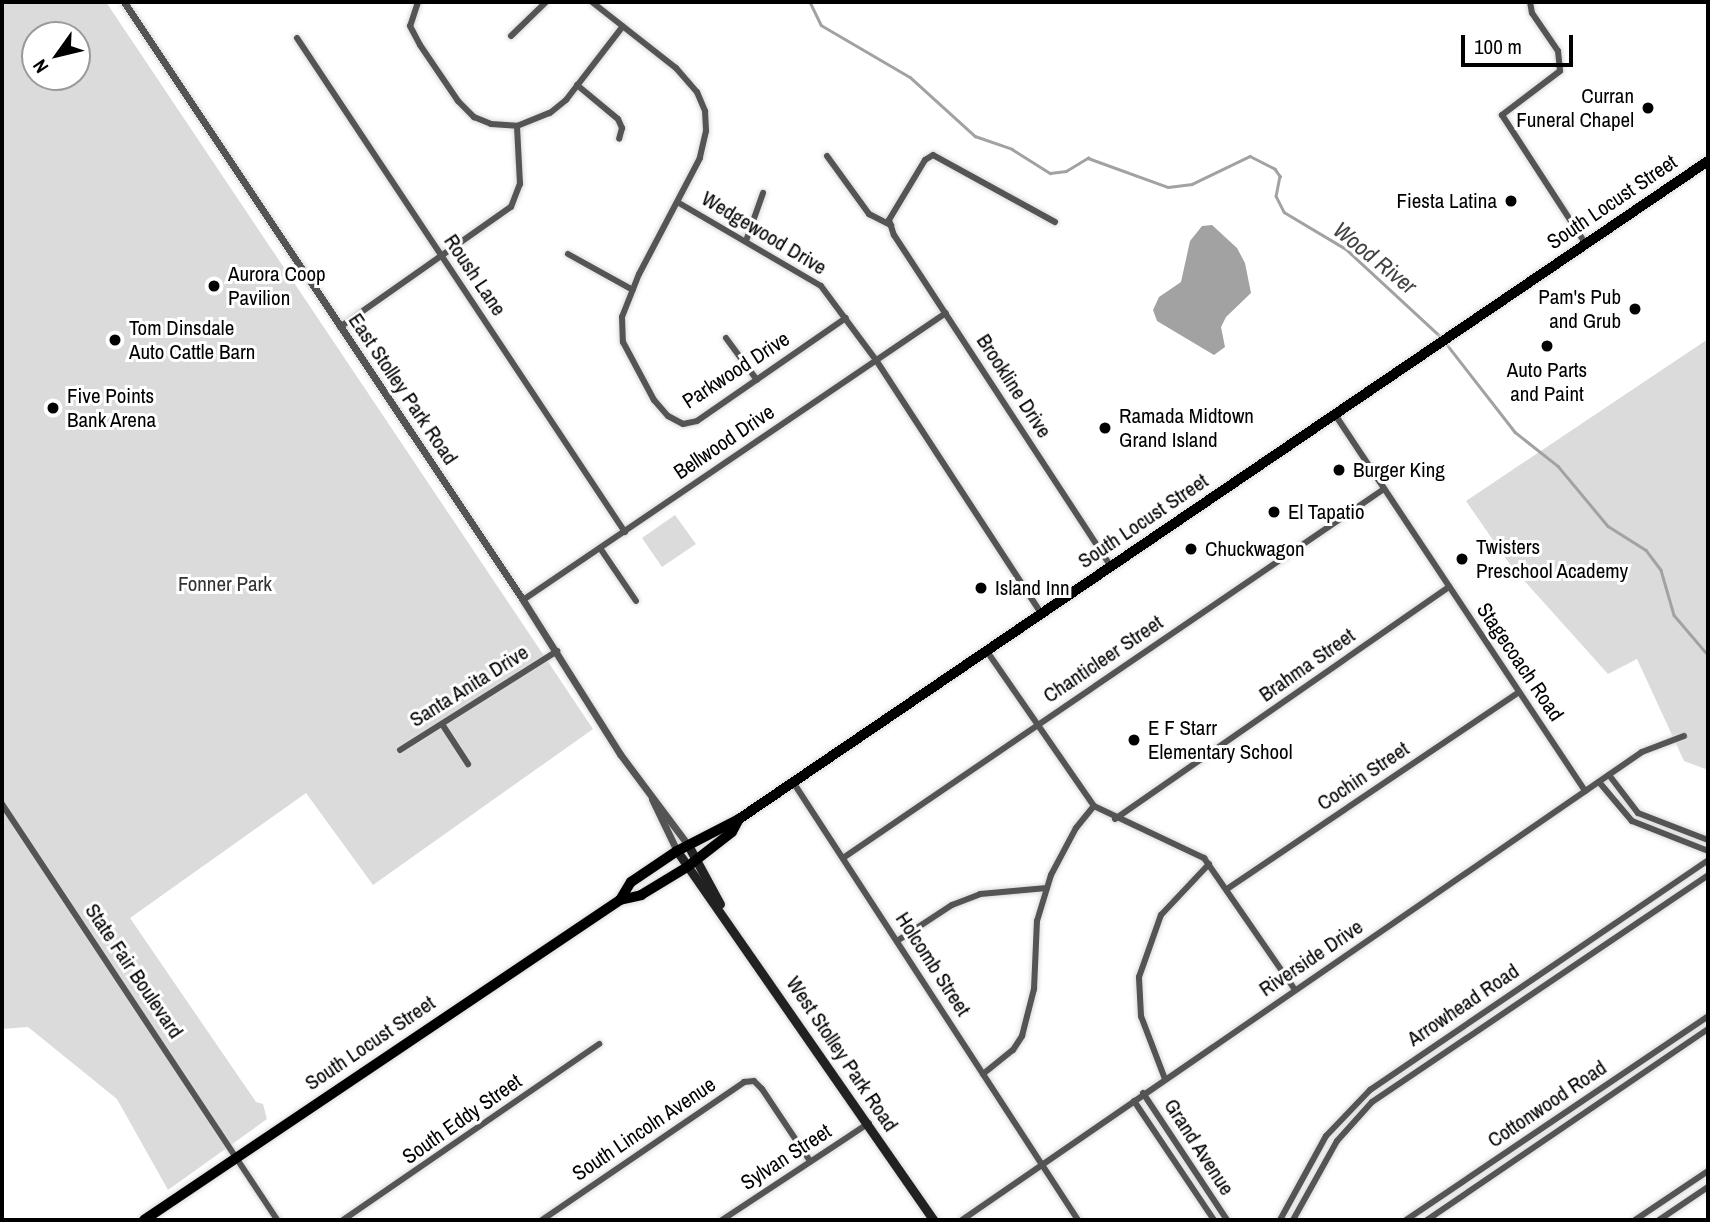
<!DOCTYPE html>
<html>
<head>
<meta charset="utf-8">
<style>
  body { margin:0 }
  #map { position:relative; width:1710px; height:1222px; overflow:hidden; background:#fff; font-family:"Archivo Narrow",sans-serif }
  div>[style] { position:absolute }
  .green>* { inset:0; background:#dbdbdb }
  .water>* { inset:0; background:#a2a2a2 }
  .stream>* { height:2.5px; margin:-1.25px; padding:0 1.25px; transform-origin:1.25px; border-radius:1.25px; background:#a2a2a2 }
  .roads { filter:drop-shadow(0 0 2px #dbdbdb) drop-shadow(0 0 2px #dbdbdb) }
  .minor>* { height:6px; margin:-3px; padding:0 3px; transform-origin:3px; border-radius:3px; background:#545454 }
  .tertiary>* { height:7px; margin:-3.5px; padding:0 3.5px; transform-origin:3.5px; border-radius:3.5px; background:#545454 }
  .secondary>* { height:9px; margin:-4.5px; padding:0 4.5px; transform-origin:4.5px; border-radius:4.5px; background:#212121 }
  .primary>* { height:10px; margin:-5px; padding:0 5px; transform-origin:5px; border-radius:5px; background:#000 }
  .dots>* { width:19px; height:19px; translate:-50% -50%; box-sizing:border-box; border:4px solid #fff; border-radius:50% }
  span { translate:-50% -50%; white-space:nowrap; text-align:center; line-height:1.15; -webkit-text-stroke:6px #fff; paint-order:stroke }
  .poi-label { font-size:21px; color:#000 }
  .right { translate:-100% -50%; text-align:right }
  .left { translate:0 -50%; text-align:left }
  .street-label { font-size:21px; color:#000 }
  .park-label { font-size:21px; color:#323232 }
  .water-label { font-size:23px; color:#434343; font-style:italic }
  .frame { position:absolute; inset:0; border:4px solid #000; pointer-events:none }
  .north { position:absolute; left:21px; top:21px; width:70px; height:70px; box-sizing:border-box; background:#fff; border:2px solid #999; border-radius:50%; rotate:236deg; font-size:19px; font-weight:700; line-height:28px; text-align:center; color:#000 }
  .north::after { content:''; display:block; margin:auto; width:24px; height:32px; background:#000; clip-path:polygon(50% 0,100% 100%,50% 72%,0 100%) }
  .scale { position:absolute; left:1461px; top:35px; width:112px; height:32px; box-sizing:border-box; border:4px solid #000; border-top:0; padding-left:9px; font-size:21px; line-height:24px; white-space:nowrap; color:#000; -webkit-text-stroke:5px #fff; paint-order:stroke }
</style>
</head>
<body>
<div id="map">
  <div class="green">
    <i style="clip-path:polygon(evenodd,2px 2px,106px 2px,593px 729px,373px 885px,306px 793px,130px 918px,256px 1102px,263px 1104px,267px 1119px,168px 1190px,117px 1099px,28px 1027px,2px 1029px,2px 2px,35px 35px,77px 35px,77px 77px,35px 77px,35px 35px)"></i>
    <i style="clip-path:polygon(1708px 339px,1708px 770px,1684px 761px,1637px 659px,1608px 674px,1511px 566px,1466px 501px)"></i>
    <i style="clip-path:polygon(675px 515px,696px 544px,662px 567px,642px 538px)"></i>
  </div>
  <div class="water">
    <i style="clip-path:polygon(1212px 225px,1237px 248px,1245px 263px,1251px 293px,1226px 317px,1221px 327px,1225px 347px,1214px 355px,1157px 321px,1153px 310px,1159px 297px,1181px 282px,1190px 241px,1202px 226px)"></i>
  </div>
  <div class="stream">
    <i style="left:810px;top:2px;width:25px;rotate:64deg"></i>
    <i style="left:821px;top:25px;width:103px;rotate:30.3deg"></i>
    <i style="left:910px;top:77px;width:88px;rotate:42.2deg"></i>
    <i style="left:975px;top:136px;width:39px;rotate:19deg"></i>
    <i style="left:1012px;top:149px;width:45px;rotate:32.3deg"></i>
    <i style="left:1050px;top:173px;width:16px;rotate:-7deg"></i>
    <i style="left:1066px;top:171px;width:26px;rotate:-31deg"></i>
    <i style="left:1088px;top:158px;width:85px;rotate:19.9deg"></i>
    <i style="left:1168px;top:187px;width:24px;rotate:-7deg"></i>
    <i style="left:1192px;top:184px;width:64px;rotate:-25.8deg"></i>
    <i style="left:1250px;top:156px;width:28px;rotate:27deg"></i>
    <i style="left:1275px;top:169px;width:9px;rotate:54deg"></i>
    <i style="left:1280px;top:176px;width:20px;rotate:101deg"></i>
    <i style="left:1276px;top:196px;width:18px;rotate:63deg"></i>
    <i style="left:1284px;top:212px;width:72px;rotate:30.8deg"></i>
    <i style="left:1346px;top:249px;width:129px;rotate:42.8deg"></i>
    <i style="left:1445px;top:342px;width:114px;rotate:52.1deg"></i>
    <i style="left:1515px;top:432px;width:55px;rotate:38.3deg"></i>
    <i style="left:1558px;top:466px;width:78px;rotate:50.2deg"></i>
    <i style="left:1608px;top:526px;width:45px;rotate:32.3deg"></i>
    <i style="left:1646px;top:550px;width:25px;rotate:53deg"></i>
    <i style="left:1661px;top:570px;width:47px;rotate:73.9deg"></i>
    <i style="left:1674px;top:615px;width:52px;rotate:49.6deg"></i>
  </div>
  <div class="roads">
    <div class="minor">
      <i style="left:418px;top:2px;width:25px;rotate:108deg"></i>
      <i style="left:410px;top:26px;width:21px;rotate:62deg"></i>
      <i style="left:420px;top:45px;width:68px;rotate:55.8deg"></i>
      <i style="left:458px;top:101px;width:23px;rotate:45deg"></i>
      <i style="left:474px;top:117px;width:18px;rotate:22deg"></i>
      <i style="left:491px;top:124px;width:26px;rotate:4deg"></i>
      <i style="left:517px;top:126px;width:35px;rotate:-22deg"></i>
      <i style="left:550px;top:113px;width:21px;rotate:-39deg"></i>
      <i style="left:566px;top:100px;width:93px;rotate:-52.4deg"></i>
      <i style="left:592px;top:2px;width:107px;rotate:38.2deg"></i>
      <i style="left:676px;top:68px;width:32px;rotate:49deg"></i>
      <i style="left:697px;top:92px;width:21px;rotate:67deg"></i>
      <i style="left:705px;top:111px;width:20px;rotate:87deg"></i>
      <i style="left:706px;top:131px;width:28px;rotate:103deg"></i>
      <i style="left:700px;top:158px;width:131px;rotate:117.7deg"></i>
      <i style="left:639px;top:274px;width:46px;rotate:111.6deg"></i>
      <i style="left:622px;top:317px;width:25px;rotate:88deg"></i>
      <i style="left:623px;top:342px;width:66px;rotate:61.9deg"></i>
      <i style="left:654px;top:400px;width:21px;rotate:49deg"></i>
      <i style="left:668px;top:416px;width:17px;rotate:28deg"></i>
      <i style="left:683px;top:424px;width:14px;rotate:-12deg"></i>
      <i style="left:697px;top:421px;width:181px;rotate:-34.7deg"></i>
      <i style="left:1530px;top:2px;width:11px;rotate:80deg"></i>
      <i style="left:1532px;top:13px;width:46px;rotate:55.6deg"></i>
      <i style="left:1558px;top:51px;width:20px;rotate:84deg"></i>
      <i style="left:1560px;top:71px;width:73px;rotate:142.8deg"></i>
      <i style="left:1502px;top:115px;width:153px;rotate:57deg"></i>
      <i style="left:511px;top:36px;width:49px;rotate:-44.2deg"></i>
      <i style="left:297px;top:38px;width:593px;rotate:56.42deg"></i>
      <i style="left:577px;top:85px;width:53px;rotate:39.7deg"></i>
      <i style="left:618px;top:119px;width:10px;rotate:66deg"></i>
      <i style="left:622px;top:128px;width:11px;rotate:105deg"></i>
      <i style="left:827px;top:156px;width:72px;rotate:54.1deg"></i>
      <i style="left:869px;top:214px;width:25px;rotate:27deg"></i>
      <i style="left:679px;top:203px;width:164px;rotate:30.3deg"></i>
      <i style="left:821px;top:286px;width:92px;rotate:53.4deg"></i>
      <i style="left:876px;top:360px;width:302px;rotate:56.9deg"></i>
      <i style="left:1055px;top:222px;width:139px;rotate:-151.2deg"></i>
      <i style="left:933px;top:155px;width:9px;rotate:148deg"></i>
      <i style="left:925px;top:160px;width:70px;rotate:121deg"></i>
      <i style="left:889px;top:220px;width:16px;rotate:72deg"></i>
      <i style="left:894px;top:235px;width:396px;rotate:56.8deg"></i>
      <i style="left:746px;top:241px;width:51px;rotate:-70.5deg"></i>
      <i style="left:568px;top:254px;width:74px;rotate:29deg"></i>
      <i style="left:340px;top:327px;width:209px;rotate:-35.1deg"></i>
      <i style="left:511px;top:207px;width:25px;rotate:-69deg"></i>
      <i style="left:520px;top:184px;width:58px;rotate:-93deg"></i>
      <i style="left:726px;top:338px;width:52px;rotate:53.6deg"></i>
      <i style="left:1334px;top:413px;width:454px;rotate:56.4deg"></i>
      <i style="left:600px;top:548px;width:64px;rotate:55.8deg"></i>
      <i style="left:523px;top:600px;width:511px;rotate:-34.16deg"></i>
      <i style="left:986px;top:650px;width:190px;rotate:55.3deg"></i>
      <i style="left:1094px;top:806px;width:122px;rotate:25.3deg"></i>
      <i style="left:1204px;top:858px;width:160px;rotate:55.4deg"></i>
      <i style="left:442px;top:724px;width:48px;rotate:57deg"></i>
      <i style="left:400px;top:750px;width:186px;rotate:-32.2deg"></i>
      <i style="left:1609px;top:775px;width:48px;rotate:52.7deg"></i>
      <i style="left:1638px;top:813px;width:75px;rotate:21.1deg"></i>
      <i style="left:793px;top:782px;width:523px;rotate:56.95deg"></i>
      <i style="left:1599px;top:782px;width:51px;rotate:49.8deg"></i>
      <i style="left:1632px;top:821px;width:82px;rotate:21.5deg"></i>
      <i style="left:2px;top:804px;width:499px;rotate:56.5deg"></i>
      <i style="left:1115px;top:819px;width:407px;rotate:-34.8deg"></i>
      <i style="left:843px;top:858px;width:655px;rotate:-34.3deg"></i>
      <i style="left:1227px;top:889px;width:352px;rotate:-34deg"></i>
      <i style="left:897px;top:941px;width:66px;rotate:-33.2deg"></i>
      <i style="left:952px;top:905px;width:30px;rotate:-21deg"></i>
      <i style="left:980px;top:894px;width:67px;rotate:-5.1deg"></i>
      <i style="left:983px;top:1074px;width:38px;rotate:-39deg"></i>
      <i style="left:1013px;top:1050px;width:17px;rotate:-57deg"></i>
      <i style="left:1022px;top:1036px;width:49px;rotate:-75.7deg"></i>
      <i style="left:1034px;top:989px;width:68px;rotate:-87.5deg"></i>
      <i style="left:1037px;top:921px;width:48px;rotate:-73.1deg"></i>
      <i style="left:1051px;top:875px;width:53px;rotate:-62deg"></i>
      <i style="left:1076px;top:828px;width:28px;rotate:-51deg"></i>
      <i style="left:1165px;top:1079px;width:67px;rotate:-110.9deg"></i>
      <i style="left:1141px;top:1016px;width:39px;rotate:-93deg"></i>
      <i style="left:1139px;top:977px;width:66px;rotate:-70.5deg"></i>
      <i style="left:1161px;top:915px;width:70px;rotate:-46.7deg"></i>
      <i style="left:1143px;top:1093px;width:152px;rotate:56.5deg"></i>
      <i style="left:1134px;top:1101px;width:143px;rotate:56.1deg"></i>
      <i style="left:343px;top:1220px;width:311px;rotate:-34.5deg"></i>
      <i style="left:542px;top:1220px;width:245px;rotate:-34.3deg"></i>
      <i style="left:744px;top:1082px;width:10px;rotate:-6deg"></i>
      <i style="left:754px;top:1081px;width:11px;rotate:45deg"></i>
      <i style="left:762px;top:1089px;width:87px;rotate:56.3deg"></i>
      <i style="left:722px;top:1220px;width:176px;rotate:-33.4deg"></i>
      <i style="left:962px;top:1220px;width:825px;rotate:-34.54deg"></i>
      <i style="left:1642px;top:752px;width:45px;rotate:-20.9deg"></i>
      <i style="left:1280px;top:1220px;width:96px;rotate:-61.3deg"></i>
      <i style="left:1326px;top:1136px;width:64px;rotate:-46.3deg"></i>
      <i style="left:1370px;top:1090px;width:409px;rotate:-34.2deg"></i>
      <i style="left:1293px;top:1220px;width:90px;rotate:-60.9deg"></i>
      <i style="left:1337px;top:1141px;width:52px;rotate:-48.1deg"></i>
      <i style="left:1372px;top:1102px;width:405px;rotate:-34deg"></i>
      <i style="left:1406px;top:1220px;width:364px;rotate:-34deg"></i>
      <i style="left:1427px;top:1220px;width:340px;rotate:-34.2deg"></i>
      <i style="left:1635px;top:1220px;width:88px;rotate:-33.9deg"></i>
      <i style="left:1659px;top:1220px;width:59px;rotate:-34deg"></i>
    </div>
    <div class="tertiary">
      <i style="left:124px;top:2px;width:719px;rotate:56.29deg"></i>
      <i style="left:523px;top:600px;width:182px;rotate:57.8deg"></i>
      <i style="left:620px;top:754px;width:114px;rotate:53.2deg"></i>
      <i style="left:652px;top:799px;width:58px;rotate:64.3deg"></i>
    </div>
    <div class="secondary">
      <i style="left:688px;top:845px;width:67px;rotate:61.5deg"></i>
      <i style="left:677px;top:851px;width:449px;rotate:55.2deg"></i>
    </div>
    <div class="primary">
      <i style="left:620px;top:900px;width:21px;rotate:-59deg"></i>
      <i style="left:631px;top:882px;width:55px;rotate:-34deg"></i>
      <i style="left:677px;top:851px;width:70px;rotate:-27.3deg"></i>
      <i style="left:739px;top:819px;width:1171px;rotate:-34.18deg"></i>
      <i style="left:144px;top:1220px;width:574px;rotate:-33.91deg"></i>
      <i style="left:620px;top:900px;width:22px;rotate:-13deg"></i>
      <i style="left:641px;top:895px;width:54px;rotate:-31.3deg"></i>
      <i style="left:687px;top:867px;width:57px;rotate:-37.9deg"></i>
      <i style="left:732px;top:832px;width:15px;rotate:-62deg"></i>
    </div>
  </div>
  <div class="dots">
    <i style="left:1648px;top:108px;background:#000"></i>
    <i style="left:1511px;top:201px;background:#000"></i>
    <i style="left:214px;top:286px;background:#000"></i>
    <i style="left:1635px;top:309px;background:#000"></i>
    <i style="left:115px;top:340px;background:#000"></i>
    <i style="left:1547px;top:346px;background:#000"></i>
    <i style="left:53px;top:408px;background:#000"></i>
    <i style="left:1105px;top:428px;background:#000"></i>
    <i style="left:1339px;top:470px;background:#000"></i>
    <i style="left:1274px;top:512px;background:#000"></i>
    <i style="left:1191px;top:549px;background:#000"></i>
    <i style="left:1462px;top:559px;background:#000"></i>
    <i style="left:981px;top:588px;background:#000"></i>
    <i style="left:1134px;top:740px;background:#000"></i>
  </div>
  <div class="poi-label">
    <span class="right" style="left:1634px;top:108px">Curran<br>Funeral Chapel</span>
    <span class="right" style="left:1497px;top:201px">Fiesta Latina</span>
    <span class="left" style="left:228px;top:286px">Aurora Coop<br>Pavilion</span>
    <span class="right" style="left:1621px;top:309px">Pam's Pub<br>and Grub</span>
    <span class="left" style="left:129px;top:340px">Tom Dinsdale<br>Auto Cattle Barn</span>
    <span style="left:1547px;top:382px">Auto Parts<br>and Paint</span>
    <span class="left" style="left:67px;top:408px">Five Points<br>Bank Arena</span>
    <span class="left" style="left:1119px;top:428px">Ramada Midtown<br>Grand Island</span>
    <span class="left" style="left:1353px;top:470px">Burger King</span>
    <span class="left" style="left:1288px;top:512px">El Tapatio</span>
    <span class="left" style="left:1476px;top:559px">Twisters<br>Preschool Academy</span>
    <span class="left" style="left:1205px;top:549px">Chuckwagon</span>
    <span class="left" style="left:995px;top:588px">Island Inn</span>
    <span class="left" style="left:1148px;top:740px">E F Starr<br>Elementary School</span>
  </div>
  <div class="street-label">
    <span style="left:1612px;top:202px;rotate:-34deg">South Locust Street</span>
    <span style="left:764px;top:233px;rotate:31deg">Wedgewood Drive</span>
    <span style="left:475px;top:275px;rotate:56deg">Roush Lane</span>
    <span style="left:736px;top:370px;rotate:-33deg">Parkwood Drive</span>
    <span style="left:1014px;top:386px;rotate:57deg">Brookline Drive</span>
    <span style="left:403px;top:389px;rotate:56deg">East Stolley Park Road</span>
    <span style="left:724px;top:442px;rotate:-34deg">Bellwood Drive</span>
    <span style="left:1143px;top:521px;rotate:-34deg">South Locust Street</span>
    <span style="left:1103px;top:659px;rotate:-34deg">Chanticleer Street</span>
    <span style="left:1520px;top:662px;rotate:56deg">Stagecoach Road</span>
    <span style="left:1307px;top:665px;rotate:-35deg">Brahma Street</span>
    <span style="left:469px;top:686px;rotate:-32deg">Santa Anita Drive</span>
    <span style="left:1363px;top:776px;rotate:-34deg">Cochin Street</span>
    <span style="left:1311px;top:958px;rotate:-34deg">Riverside Drive</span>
    <span style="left:933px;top:964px;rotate:57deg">Holcomb Street</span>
    <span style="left:134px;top:971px;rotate:56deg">State Fair Boulevard</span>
    <span style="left:1463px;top:1005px;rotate:-34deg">Arrowhead Road</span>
    <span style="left:370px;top:1043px;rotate:-34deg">South Locust Street</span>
    <span style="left:842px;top:1054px;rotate:56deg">West Stolley Park Road</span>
    <span style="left:1547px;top:1104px;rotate:-34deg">Cottonwood Road</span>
    <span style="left:462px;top:1119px;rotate:-35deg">South Eddy Street</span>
    <span style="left:644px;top:1129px;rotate:-34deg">South Lincoln Avenue</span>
    <span style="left:1199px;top:1147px;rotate:57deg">Grand Avenue</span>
    <span style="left:786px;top:1157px;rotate:-33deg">Sylvan Street</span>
  </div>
  <div class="park-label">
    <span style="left:225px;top:584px">Fonner Park</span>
  </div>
  <div class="water-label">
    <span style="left:1375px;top:258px;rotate:39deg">Wood River</span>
  </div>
  <div class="frame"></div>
  <div class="north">N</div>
  <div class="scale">100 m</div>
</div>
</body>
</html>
